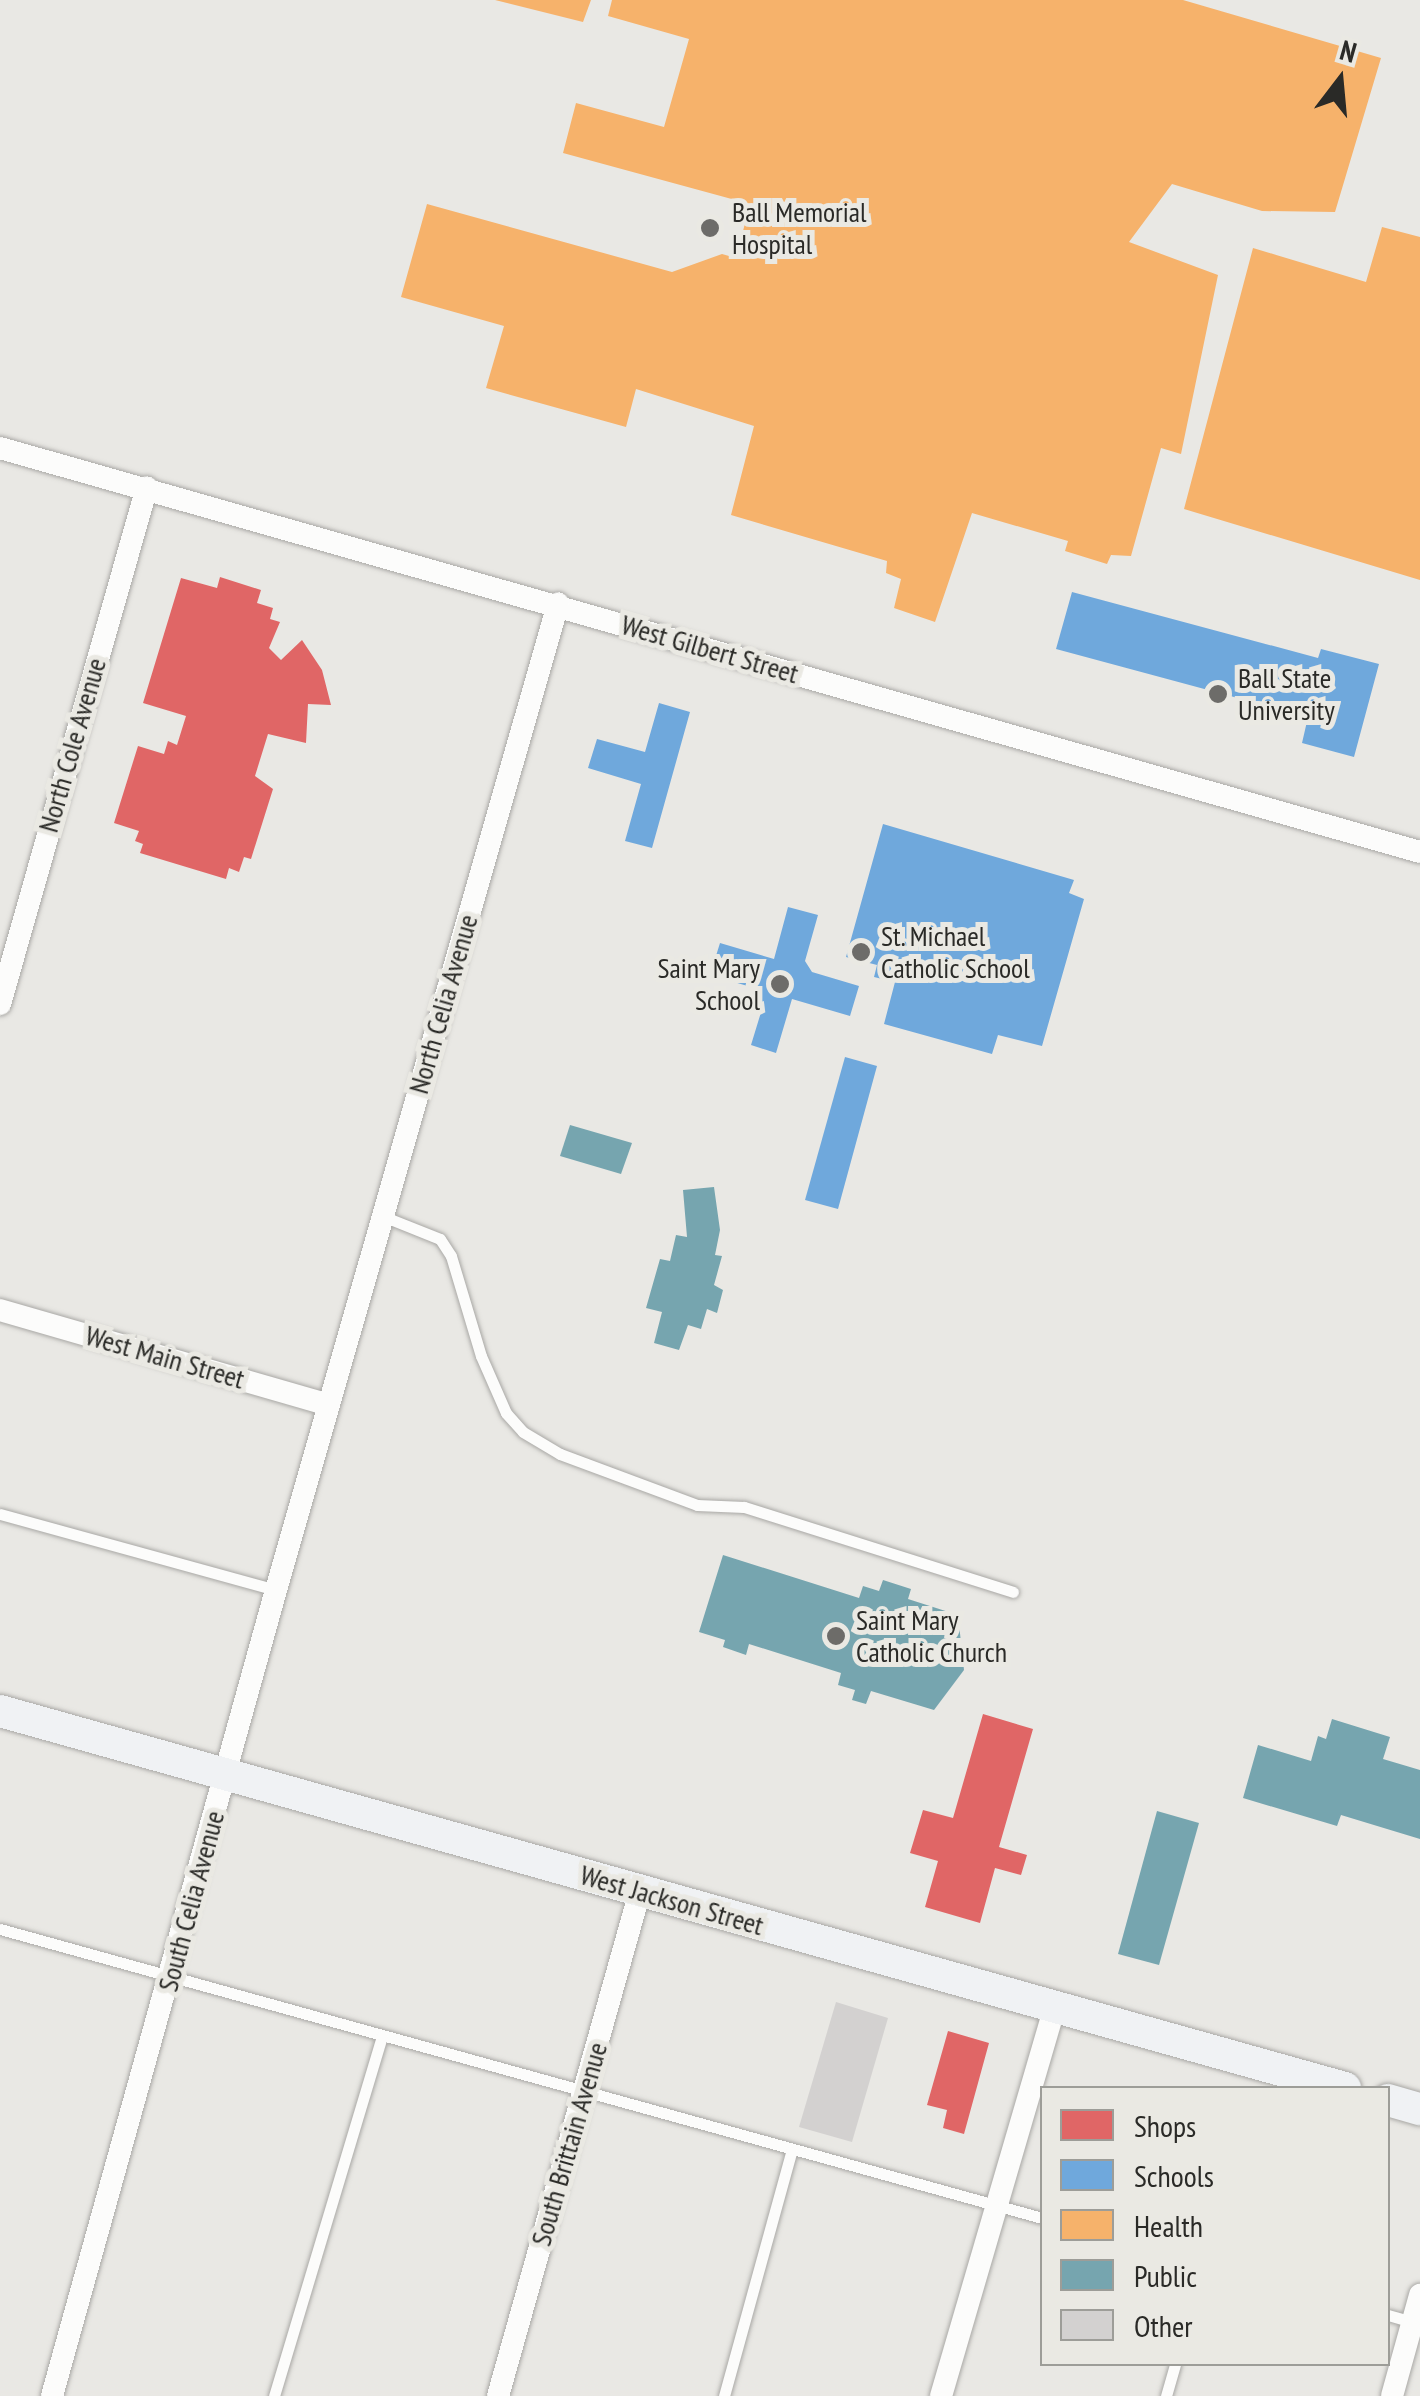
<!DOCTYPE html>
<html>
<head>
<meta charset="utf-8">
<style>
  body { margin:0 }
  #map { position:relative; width:1420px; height:2396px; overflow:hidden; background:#e9e8e4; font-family:"PT Sans Narrow",sans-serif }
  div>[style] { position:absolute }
  .shops>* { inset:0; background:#e06666 }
  .schools>* { inset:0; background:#6fa8dc }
  .health>* { inset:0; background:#f6b26b }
  .public>* { inset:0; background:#76a5af }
  .building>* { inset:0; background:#d3d1d0 }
  .roads { filter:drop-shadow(0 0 2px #a9a8a5) drop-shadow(0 0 2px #a9a8a5) }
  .lane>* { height:11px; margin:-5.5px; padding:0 5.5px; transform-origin:5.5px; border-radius:5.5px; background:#fcfcfb }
  .street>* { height:22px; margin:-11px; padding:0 11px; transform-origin:11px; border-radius:11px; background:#fcfcfb }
  .secondary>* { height:32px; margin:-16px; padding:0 16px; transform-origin:16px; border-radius:16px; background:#f0f2f4 }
  .dots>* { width:28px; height:28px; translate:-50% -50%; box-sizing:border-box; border:5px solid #eae9e3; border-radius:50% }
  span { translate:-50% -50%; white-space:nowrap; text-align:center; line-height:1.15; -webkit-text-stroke:10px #eae9e3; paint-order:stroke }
  .poi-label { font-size:28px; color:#2a2a27 }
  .left { translate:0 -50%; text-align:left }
  .right { translate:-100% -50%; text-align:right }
  .street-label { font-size:28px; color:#2a2a27 }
  .legend { position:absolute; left:1040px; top:2086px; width:350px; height:280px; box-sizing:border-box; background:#eae9e3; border:2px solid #9d9d98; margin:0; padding:12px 18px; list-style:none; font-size:30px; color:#2a2a27 }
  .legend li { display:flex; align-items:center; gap:20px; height:50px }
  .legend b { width:50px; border:2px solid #9d9d98 }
  .north { position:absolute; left:1290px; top:30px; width:100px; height:100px; -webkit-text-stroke:8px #eae9e3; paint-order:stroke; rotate:16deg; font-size:28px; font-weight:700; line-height:40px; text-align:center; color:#2a2a27 }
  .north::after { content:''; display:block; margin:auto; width:35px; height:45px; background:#2a2a27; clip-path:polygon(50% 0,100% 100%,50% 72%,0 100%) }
</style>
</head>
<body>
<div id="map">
  <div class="shops">
    <i style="clip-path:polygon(220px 577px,261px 590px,257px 603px,273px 608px,270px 619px,280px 622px,269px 648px,281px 660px,302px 640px,322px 670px,331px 705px,308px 704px,306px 743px,268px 734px,255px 776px,273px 789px,251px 859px,244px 857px,239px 872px,229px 868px,226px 879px,140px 853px,143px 844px,135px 841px,139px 831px,114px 823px,138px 746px,164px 754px,168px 741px,177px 745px,186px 716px,143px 703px,181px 578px,217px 588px)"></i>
    <i style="clip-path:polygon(983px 1714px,1033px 1729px,999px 1847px,1027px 1855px,1021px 1875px,995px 1868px,980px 1923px,925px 1907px,938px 1861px,910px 1853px,923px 1810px,953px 1818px)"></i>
    <i style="clip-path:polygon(948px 2031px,989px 2043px,964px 2134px,943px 2128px,947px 2110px,927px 2105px)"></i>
  </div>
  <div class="schools">
    <i style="clip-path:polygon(1072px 592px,1318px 658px,1321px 649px,1379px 664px,1354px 757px,1302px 743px,1308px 717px,1056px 649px)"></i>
    <i style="clip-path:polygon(659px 703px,690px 712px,652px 848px,625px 841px,641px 784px,588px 768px,597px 739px,645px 752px)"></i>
    <i style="clip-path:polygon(883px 824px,1074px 880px,1069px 893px,1084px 899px,1042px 1046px,998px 1035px,992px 1054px,884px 1024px,895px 982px,874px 977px,877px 965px,846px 957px)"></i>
    <i style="clip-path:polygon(788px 907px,818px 915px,805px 961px,812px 972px,859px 986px,850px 1016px,792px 999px,776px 1053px,751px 1045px,762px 1009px,751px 987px,710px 975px,720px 943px,774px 959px)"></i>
    <i style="clip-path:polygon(845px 1057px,877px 1066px,838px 1209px,805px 1200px)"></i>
  </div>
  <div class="health">
    <i style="clip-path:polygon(495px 0,591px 0,583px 22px)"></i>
    <i style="clip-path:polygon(612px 0,1183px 0,1381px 58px,1335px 212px,1262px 211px,1172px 184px,1129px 242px,1218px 275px,1181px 454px,1161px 448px,1131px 556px,1111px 555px,1107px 564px,1065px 551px,1068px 541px,972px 513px,935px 622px,894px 608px,901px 579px,886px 573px,887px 561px,731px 515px,754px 426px,636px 389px,626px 427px,486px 388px,504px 326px,401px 297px,427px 204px,672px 272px,722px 254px,736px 258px,750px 204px,563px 153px,576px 103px,664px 127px,689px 39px,608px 16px)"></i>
    <i style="clip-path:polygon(1382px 227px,1420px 237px,1420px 580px,1184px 509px,1253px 248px,1366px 282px)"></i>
  </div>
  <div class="public">
    <i style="clip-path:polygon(570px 1125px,632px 1143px,621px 1174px,560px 1156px)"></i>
    <i style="clip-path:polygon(714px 1187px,720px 1230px,715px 1255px,722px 1256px,714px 1285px,723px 1290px,717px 1313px,707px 1309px,701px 1329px,688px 1325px,679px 1350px,654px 1343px,662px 1312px,646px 1308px,660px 1259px,670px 1261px,676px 1235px,687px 1237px,683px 1190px)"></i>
    <i style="clip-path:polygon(723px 1555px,859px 1598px,863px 1586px,879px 1591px,883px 1580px,911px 1589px,908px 1599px,958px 1615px,964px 1670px,934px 1710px,871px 1691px,866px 1704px,852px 1700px,855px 1690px,838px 1685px,841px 1673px,749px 1644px,746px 1655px,723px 1647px,725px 1640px,699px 1632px)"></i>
    <i style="clip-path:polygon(1332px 1719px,1390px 1737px,1383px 1759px,1420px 1770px,1420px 1839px,1341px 1815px,1337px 1826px,1243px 1798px,1258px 1745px,1311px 1761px,1318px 1736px,1326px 1739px)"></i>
    <i style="clip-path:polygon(1157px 1811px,1199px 1823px,1159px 1965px,1118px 1954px)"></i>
  </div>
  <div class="building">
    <i style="clip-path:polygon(836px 2002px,888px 2018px,852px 2142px,799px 2127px)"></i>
  </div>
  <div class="roads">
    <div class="lane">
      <i style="left:385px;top:1217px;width:59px;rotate:21.8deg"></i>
      <i style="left:440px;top:1239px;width:20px;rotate:57deg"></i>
      <i style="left:451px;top:1256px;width:104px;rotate:73.3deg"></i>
      <i style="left:481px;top:1356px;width:62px;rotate:66.3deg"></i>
      <i style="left:506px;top:1413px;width:25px;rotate:48deg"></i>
      <i style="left:523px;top:1432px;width:43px;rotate:30.7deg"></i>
      <i style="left:560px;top:1454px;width:146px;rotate:20.4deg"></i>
      <i style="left:697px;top:1505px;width:47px;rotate:2.4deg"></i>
      <i style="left:744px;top:1507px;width:282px;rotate:17.5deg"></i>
      <i style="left:0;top:1514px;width:286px;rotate:15.4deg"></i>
      <i style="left:0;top:1929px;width:1081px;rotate:15.5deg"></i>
      <i style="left:1388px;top:2315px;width:25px;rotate:16deg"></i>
      <i style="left:274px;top:2396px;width:375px;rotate:-73.3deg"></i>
      <i style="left:724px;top:2396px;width:253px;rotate:-74.6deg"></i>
      <i style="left:1166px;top:2396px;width:33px;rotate:-74deg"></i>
    </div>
    <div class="street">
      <i style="left:0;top:448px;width:1476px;rotate:15.88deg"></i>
      <i style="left:0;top:1004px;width:537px;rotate:-74.13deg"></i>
      <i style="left:0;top:1310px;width:342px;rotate:16.1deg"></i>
      <i style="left:52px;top:2396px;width:837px;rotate:-74.47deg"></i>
      <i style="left:276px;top:1590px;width:1026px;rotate:-74.04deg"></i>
      <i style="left:498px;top:2396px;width:525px;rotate:-74.29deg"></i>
      <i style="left:941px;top:2396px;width:405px;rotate:-73.7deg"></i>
      <i style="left:1392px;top:2396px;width:105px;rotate:-74.5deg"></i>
    </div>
    <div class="secondary">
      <i style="left:0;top:1711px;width:1397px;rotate:15.66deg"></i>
      <i style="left:1388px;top:2100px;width:33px;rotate:16deg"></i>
    </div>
  </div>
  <div class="dots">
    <i style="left:710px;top:228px;background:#6d6c69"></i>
    <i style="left:1218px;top:694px;background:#6d6c69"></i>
    <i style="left:861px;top:952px;background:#6d6c69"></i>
    <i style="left:780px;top:984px;background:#6d6c69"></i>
    <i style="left:836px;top:1636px;background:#6d6c69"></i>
  </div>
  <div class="poi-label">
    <span class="left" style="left:732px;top:228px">Ball Memorial<br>Hospital</span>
    <span class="left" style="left:1238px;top:694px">Ball State<br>University</span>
    <span class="left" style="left:881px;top:952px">St. Michael<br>Catholic School</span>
    <span class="right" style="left:760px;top:984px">Saint Mary<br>School</span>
    <span class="left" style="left:856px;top:1636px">Saint Mary<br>Catholic Church</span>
  </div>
  <div class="street-label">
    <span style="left:710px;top:649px;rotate:16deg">West Gilbert Street</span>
    <span style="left:72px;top:745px;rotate:-74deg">North Cole Avenue</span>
    <span style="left:443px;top:1004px;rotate:-74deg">North Celia Avenue</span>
    <span style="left:165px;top:1357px;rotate:16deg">West Main Street</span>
    <span style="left:672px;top:1900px;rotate:16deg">West Jackson Street</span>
    <span style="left:191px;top:1901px;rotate:-75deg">South Celia Avenue</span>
    <span style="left:569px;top:2144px;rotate:-74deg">South Brittain Avenue</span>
  </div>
  <ul class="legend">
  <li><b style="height:28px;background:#e06666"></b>Shops</li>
  <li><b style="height:28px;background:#6fa8dc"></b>Schools</li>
  <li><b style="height:28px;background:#f6b26b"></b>Health</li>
  <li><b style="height:28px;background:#76a5af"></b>Public</li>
  <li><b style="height:28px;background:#d3d1d0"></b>Other</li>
  </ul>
  <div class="north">N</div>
</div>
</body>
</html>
